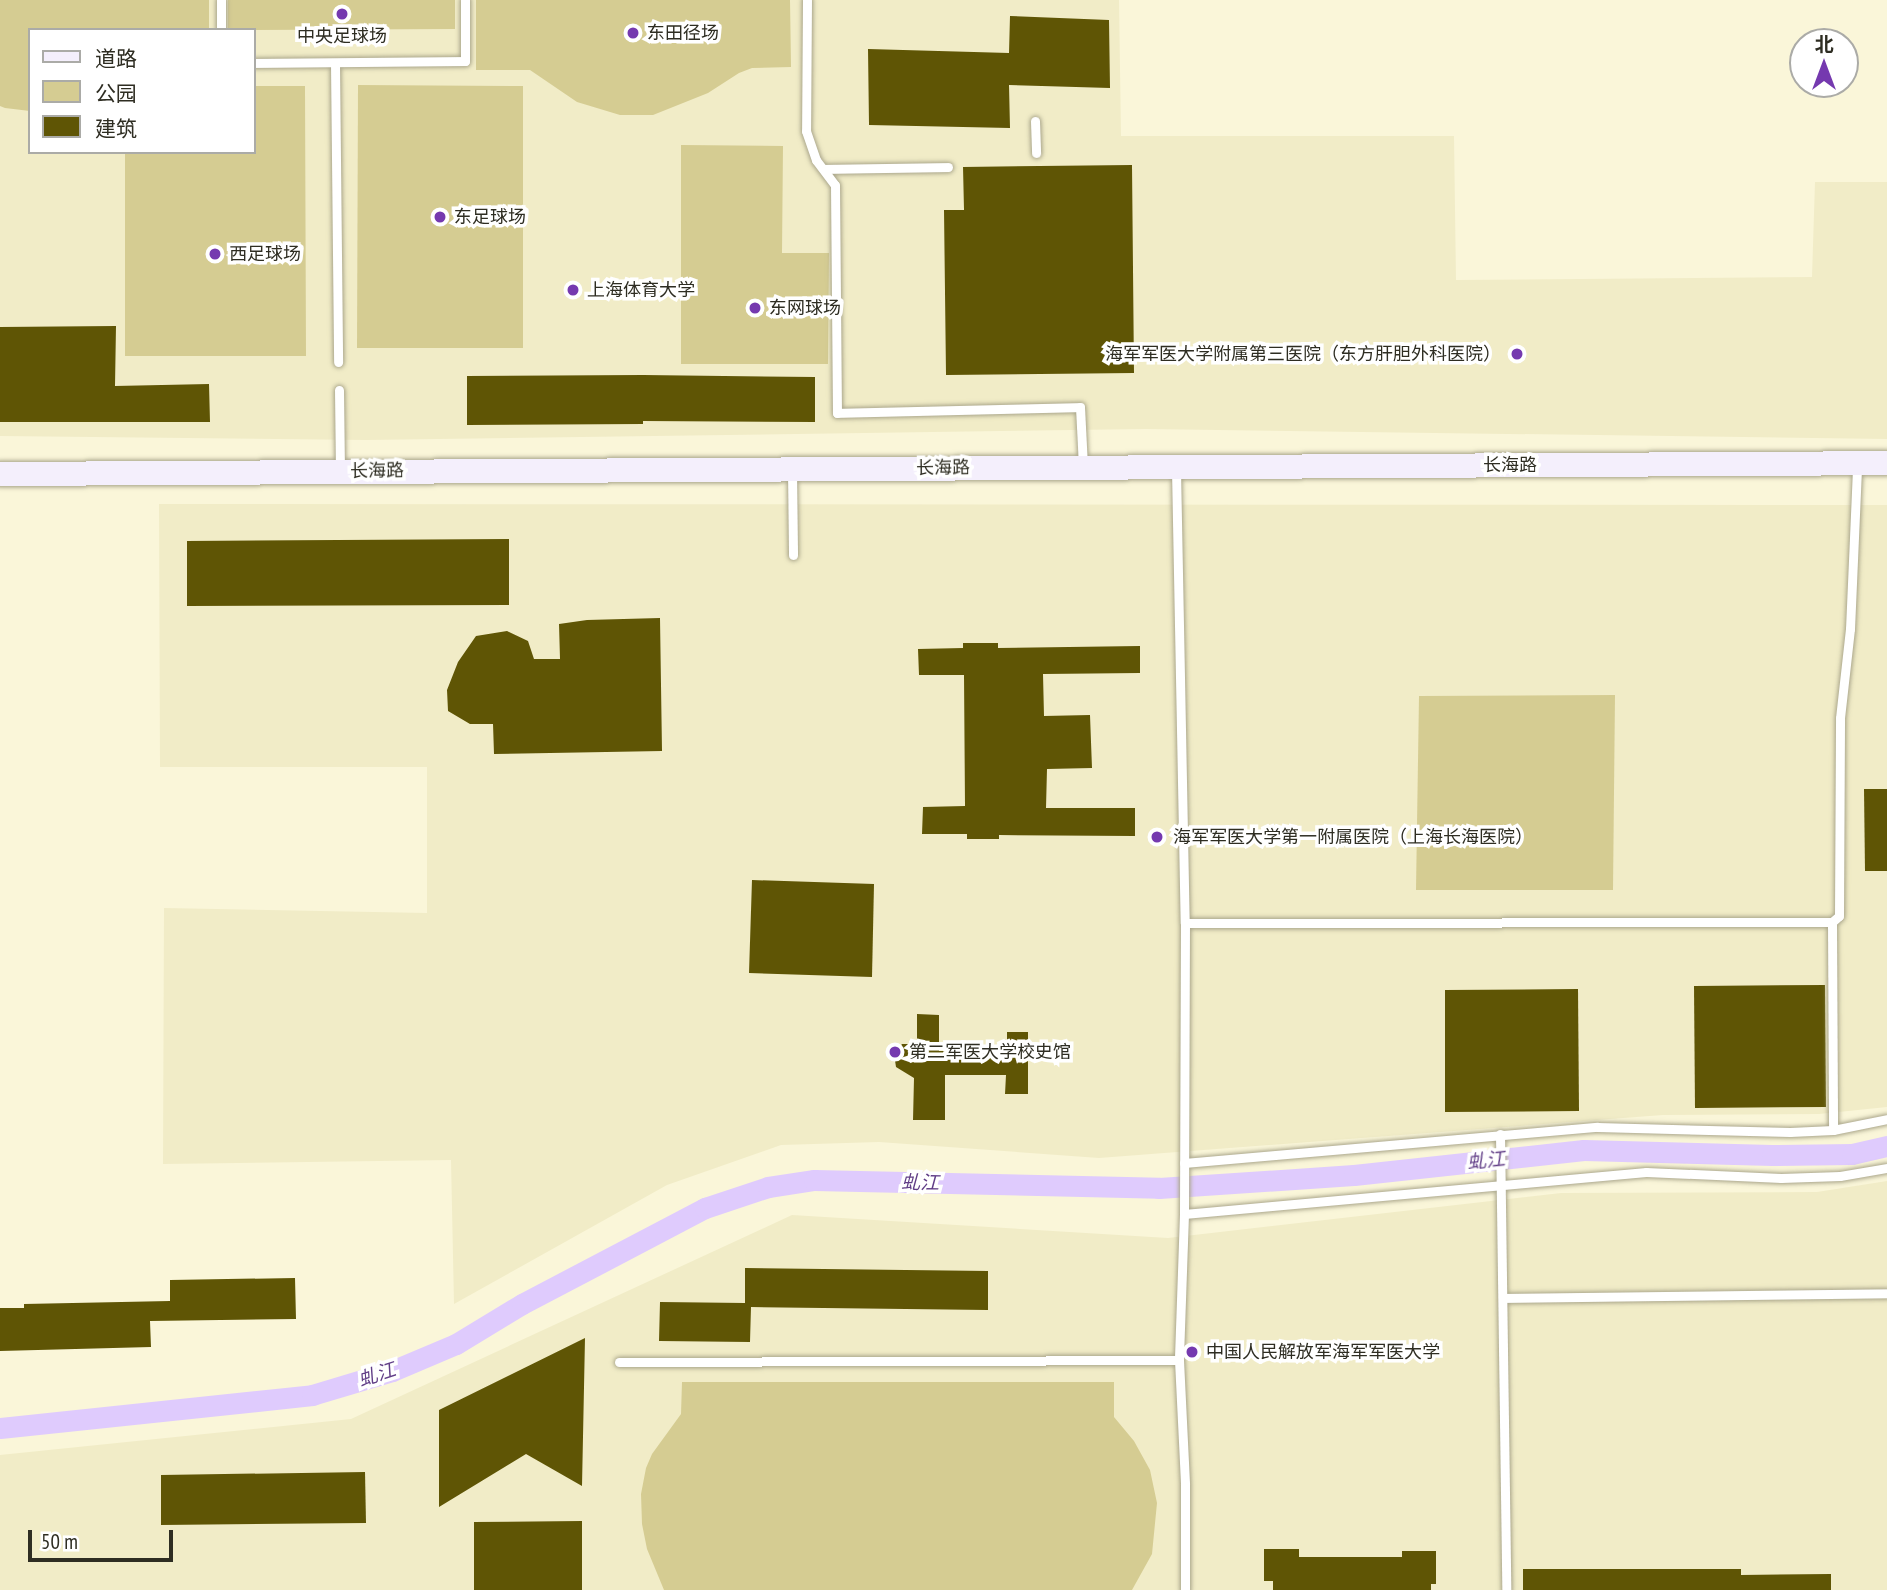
<!DOCTYPE html>
<html>
<head>
<meta charset="utf-8">
<style>
  body { margin:0 }
  #map { position:relative; width:1887px; height:1590px; overflow:hidden; background:#faf6d9; font-family:"PT Sans Narrow","Noto Sans SC",sans-serif }
  div>[style] { position:absolute }
  .built>* { inset:0; background:#f1ecc7 }
  .green>* { inset:0; background:#d5cc92 }
  .canal>* { height:21px; margin:-10.5px; padding:0 10.5px; transform-origin:10.5px; border-radius:10.5px; background:#dfcbfd }
  .building>* { inset:0; background:#5f5505 }
  .roads { filter:drop-shadow(0 0 2px #aba78c) drop-shadow(0 0 2px #aba78c) }
  .lane>* { height:9px; margin:-4.5px; padding:0 4.5px; transform-origin:4.5px; border-radius:4.5px; background:#fff }
  .secondary>* { height:24px; margin:-12px; padding:0 12px; transform-origin:12px; border-radius:12px; background:#f4effc }
  .dots>* { width:19px; height:19px; translate:-50% -50%; box-sizing:border-box; border:4px solid #fff; border-radius:50% }
  span { translate:-50% -50%; white-space:nowrap; text-align:center; line-height:1.15; -webkit-text-stroke:7px #fff; paint-order:stroke }
  .poi-label { font-size:18px; color:#2e2d22 }
  .left { translate:0 -50%; text-align:left }
  .right { translate:-100% -50%; text-align:right }
  .street-label { font-size:18px; color:#2e2d22 }
  .water-label { font-size:19px; color:#613e87; font-style:italic }
  .legend { position:absolute; left:28px; top:28px; width:228px; height:126px; box-sizing:border-box; background:#fff; border:2px solid #ababa7; margin:0; padding:9px 12px; list-style:none; font-size:21px; color:#2e2d22 }
  .legend li { display:flex; align-items:center; gap:14px; height:35px }
  .legend b { width:35px; border:2px solid #ababa7 }
  .north { position:absolute; left:1789px; top:28px; width:70px; height:70px; box-sizing:border-box; background:#fff; border:2px solid #ababa7; border-radius:50%; rotate:0deg; font-size:19px; font-weight:700; line-height:28px; text-align:center; color:#2e2d22 }
  .north::after { content:''; display:block; margin:auto; width:24px; height:32px; background:#7539af; clip-path:polygon(50% 0,100% 100%,50% 72%,0 100%) }
  .scale { position:absolute; left:28px; top:1530px; width:145px; height:32px; box-sizing:border-box; border:4px solid #2e2d22; border-top:0; padding-left:9px; font-size:21px; line-height:24px; white-space:nowrap; color:#2e2d22; -webkit-text-stroke:5px #fff; paint-order:stroke }
</style>
</head>
<body>
<div id="map">
  <div class="built">
    <i style="clip-path:polygon(evenodd,0 0,1119px 0,1121px 136px,1454px 136px,1456px 280px,1812px 277px,1815px 182px,1887px 182px,1887px 439px,1146px 429px,366px 440px,0 436px,0 0,30px 30px,254px 30px,254px 152px,30px 152px,30px 30px)"></i>
    <i style="clip-path:polygon(159px 504px,1887px 505px,1887px 1107px,1819px 1114px,1663px 1115px,1099px 1158px,879px 1142px,781px 1145px,667px 1185px,454px 1304px,451px 1160px,163px 1164px,164px 908px,427px 913px,427px 767px,160px 767px)"></i>
    <i style="clip-path:polygon(1887px 1181px,1887px 1590px,0 1590px,0 1455px,351px 1419px,792px 1215px,1168px 1238px,1561px 1193px,1817px 1192px)"></i>
  </div>
  <div class="green">
    <i style="clip-path:polygon(0 0,209px 0,209px 30px,30px 30px,30px 111px,5px 108px,0 106px)"></i>
    <i style="clip-path:polygon(228px 0,455px 0,455px 29px,228px 30px)"></i>
    <i style="clip-path:polygon(476px 0,790px 0,791px 67px,752px 68px,739px 73px,708px 93px,653px 115px,620px 115px,577px 102px,530px 70px,476px 70px)"></i>
    <i style="clip-path:polygon(358px 85px,523px 86px,523px 348px,357px 348px)"></i>
    <i style="clip-path:polygon(254px 86px,305px 86px,306px 356px,125px 356px,125px 152px,254px 152px)"></i>
    <i style="clip-path:polygon(681px 145px,783px 146px,782px 253px,829px 253px,828px 364px,681px 364px)"></i>
    <i style="clip-path:polygon(1615px 695px,1613px 890px,1416px 890px,1419px 696px)"></i>
    <i style="clip-path:polygon(682px 1382px,1114px 1382px,1114px 1417px,1134px 1441px,1150px 1470px,1157px 1503px,1152px 1554px,1132px 1590px,664px 1590px,647px 1549px,642px 1524px,641px 1494px,646px 1468px,652px 1454px,681px 1414px)"></i>
  </div>
  <div class="canal">
    <i style="left:0;top:1428px;width:314px;rotate:-6deg"></i>
    <i style="left:312px;top:1395px;width:84px;rotate:-16.7deg"></i>
    <i style="left:392px;top:1371px;width:69px;rotate:-22.9deg"></i>
    <i style="left:456px;top:1344px;width:77px;rotate:-31.2deg"></i>
    <i style="left:522px;top:1304px;width:207px;rotate:-27.7deg"></i>
    <i style="left:705px;top:1208px;width:66px;rotate:-18.4deg"></i>
    <i style="left:768px;top:1187px;width:47px;rotate:-8.7deg"></i>
    <i style="left:814px;top:1180px;width:345px;rotate:1.3deg"></i>
    <i style="left:1159px;top:1188px;width:195px;rotate:-3.8deg"></i>
    <i style="left:1354px;top:1175px;width:231px;rotate:-6.2deg"></i>
    <i style="left:1584px;top:1150px;width:188px;rotate:1.5deg"></i>
    <i style="left:1772px;top:1155px;width:80px;rotate:-0.7deg"></i>
    <i style="left:1852px;top:1154px;width:36px;rotate:-13deg"></i>
  </div>
  <div class="building">
    <i style="clip-path:polygon(1010px 16px,1109px 20px,1110px 88px,1009px 85px,1010px 128px,869px 125px,868px 49px,1009px 53px)"></i>
    <i style="clip-path:polygon(1132px 165px,1134px 373px,946px 375px,944px 210px,964px 210px,963px 167px)"></i>
    <i style="clip-path:polygon(116px 326px,115px 386px,209px 384px,210px 422px,0 422px,0 327px)"></i>
    <i style="clip-path:polygon(643px 375px,815px 377px,815px 422px,643px 421px,643px 424px,467px 425px,467px 376px)"></i>
    <i style="clip-path:polygon(509px 539px,509px 605px,187px 606px,187px 541px)"></i>
    <i style="clip-path:polygon(660px 618px,662px 751px,494px 754px,493px 724px,470px 724px,448px 711px,447px 690px,458px 662px,476px 636px,507px 631px,528px 641px,534px 659px,560px 659px,559px 624px,587px 620px)"></i>
    <i style="clip-path:polygon(963px 643px,998px 643px,998px 648px,1140px 646px,1140px 673px,1043px 674px,1044px 716px,1090px 715px,1092px 768px,1047px 769px,1046px 808px,1135px 808px,1135px 836px,999px 835px,999px 839px,967px 839px,967px 834px,922px 834px,923px 807px,965px 806px,964px 675px,919px 675px,918px 649px,963px 648px)"></i>
    <i style="clip-path:polygon(1864px 789px,1887px 789px,1887px 871px,1865px 871px)"></i>
    <i style="clip-path:polygon(752px 880px,874px 884px,872px 977px,749px 973px)"></i>
    <i style="clip-path:polygon(1825px 985px,1826px 1107px,1695px 1108px,1694px 986px)"></i>
    <i style="clip-path:polygon(1578px 989px,1579px 1111px,1445px 1112px,1445px 990px)"></i>
    <i style="clip-path:polygon(917px 1014px,939px 1015px,939px 1051px,1007px 1051px,1007px 1032px,1028px 1032px,1028px 1094px,1005px 1094px,1006px 1075px,945px 1075px,945px 1120px,913px 1120px,914px 1078px,896px 1067px,894px 1054px,902px 1044px,917px 1044px)"></i>
    <i style="clip-path:polygon(745px 1268px,988px 1271px,988px 1310px,751px 1307px,750px 1342px,659px 1341px,660px 1302px,745px 1303px)"></i>
    <i style="clip-path:polygon(295px 1278px,296px 1319px,150px 1321px,151px 1347px,0 1351px,0 1308px,24px 1308px,24px 1304px,170px 1301px,170px 1280px)"></i>
    <i style="clip-path:polygon(585px 1338px,582px 1486px,526px 1454px,439px 1507px,439px 1410px)"></i>
    <i style="clip-path:polygon(365px 1472px,366px 1523px,161px 1525px,161px 1475px)"></i>
    <i style="clip-path:polygon(582px 1521px,582px 1590px,474px 1590px,474px 1522px)"></i>
    <i style="clip-path:polygon(1264px 1549px,1299px 1549px,1299px 1557px,1402px 1557px,1402px 1551px,1436px 1551px,1436px 1584px,1431px 1584px,1431px 1590px,1273px 1590px,1273px 1581px,1264px 1581px)"></i>
    <i style="clip-path:polygon(1523px 1569px,1741px 1569px,1741px 1575px,1831px 1574px,1831px 1590px,1523px 1590px)"></i>
  </div>
  <div class="roads">
    <div class="lane">
      <i style="left:221px;top:0;width:30px;rotate:90deg"></i>
      <i style="left:807px;top:0;width:131px;rotate:90.4deg"></i>
      <i style="left:806px;top:131px;width:31px;rotate:71deg"></i>
      <i style="left:816px;top:160px;width:31px;rotate:53deg"></i>
      <i style="left:835px;top:185px;width:228px;rotate:89.5deg"></i>
      <i style="left:837px;top:413px;width:243px;rotate:-1.4deg"></i>
      <i style="left:1080px;top:407px;width:59px;rotate:87.1deg"></i>
      <i style="left:254px;top:63px;width:211px;rotate:-0.5deg"></i>
      <i style="left:465px;top:61px;width:61px;rotate:-90deg"></i>
      <i style="left:335px;top:63px;width:299px;rotate:89.4deg"></i>
      <i style="left:1035px;top:121px;width:32px;rotate:88deg"></i>
      <i style="left:824px;top:169px;width:124px;rotate:-0.9deg"></i>
      <i style="left:339px;top:390px;width:82px;rotate:89.3deg"></i>
      <i style="left:1176px;top:469px;width:454px;rotate:88.9deg"></i>
      <i style="left:1185px;top:923px;width:291px;rotate:90.2deg"></i>
      <i style="left:1184px;top:1214px;width:146px;rotate:92deg"></i>
      <i style="left:1179px;top:1360px;width:124px;rotate:87.2deg"></i>
      <i style="left:1185px;top:1484px;width:106px;rotate:90deg"></i>
      <i style="left:792px;top:470px;width:85px;rotate:89.3deg"></i>
      <i style="left:1832px;top:922px;width:9px;rotate:-41deg"></i>
      <i style="left:1839px;top:916px;width:198px;rotate:-89.7deg"></i>
      <i style="left:1840px;top:718px;width:90px;rotate:-83.6deg"></i>
      <i style="left:1850px;top:629px;width:163px;rotate:-87.5deg"></i>
      <i style="left:1185px;top:923px;width:647px;rotate:-0.09deg"></i>
      <i style="left:1832px;top:922px;width:208px;rotate:89.7deg"></i>
      <i style="left:1500px;top:1134px;width:456px;rotate:89.2deg"></i>
      <i style="left:1184px;top:1163px;width:415px;rotate:-5deg"></i>
      <i style="left:1597px;top:1127px;width:193px;rotate:1.5deg"></i>
      <i style="left:1790px;top:1132px;width:43px;rotate:-2.7deg"></i>
      <i style="left:1833px;top:1130px;width:55px;rotate:-11.5deg"></i>
      <i style="left:1184px;top:1214px;width:464px;rotate:-5.2deg"></i>
      <i style="left:1646px;top:1172px;width:135px;rotate:2.5deg"></i>
      <i style="left:1781px;top:1178px;width:59px;rotate:-1.9deg"></i>
      <i style="left:1840px;top:1176px;width:48px;rotate:-9.7deg"></i>
      <i style="left:1504px;top:1298px;width:383px;rotate:-0.7deg"></i>
      <i style="left:619px;top:1362px;width:560px;rotate:-0.2deg"></i>
    </div>
    <div class="secondary">
      <i style="left:0;top:474px;width:1887px;rotate:-0.33deg"></i>
    </div>
  </div>
  <div class="dots">
    <i style="left:342px;top:14px;background:#7539af"></i>
    <i style="left:633px;top:33px;background:#7539af"></i>
    <i style="left:440px;top:217px;background:#7539af"></i>
    <i style="left:215px;top:254px;background:#7539af"></i>
    <i style="left:573px;top:290px;background:#7539af"></i>
    <i style="left:755px;top:308px;background:#7539af"></i>
    <i style="left:1517px;top:354px;background:#7539af"></i>
    <i style="left:1157px;top:837px;background:#7539af"></i>
    <i style="left:895px;top:1052px;background:#7539af"></i>
    <i style="left:1192px;top:1352px;background:#7539af"></i>
  </div>
  <div class="poi-label">
    <span class="left" style="left:647px;top:33px">东田径场</span>
    <span style="left:342px;top:36px">中央足球场</span>
    <span class="left" style="left:454px;top:217px">东足球场</span>
    <span class="left" style="left:229px;top:254px">西足球场</span>
    <span class="left" style="left:587px;top:290px">上海体育大学</span>
    <span class="left" style="left:769px;top:308px">东网球场</span>
    <span class="right" style="left:1501px;top:354px">海军军医大学附属第三医院（东方肝胆外科医院）</span>
    <span class="left" style="left:1173px;top:837px">海军军医大学第一附属医院（上海长海医院）</span>
    <span class="left" style="left:909px;top:1052px">第二军医大学校史馆</span>
    <span class="left" style="left:1206px;top:1352px">中国人民解放军海军军医大学</span>
  </div>
  <div class="street-label">
    <span style="left:1510px;top:465px">长海路</span>
    <span style="left:943px;top:468px;rotate:-1deg">长海路</span>
    <span style="left:377px;top:471px;rotate:-1deg">长海路</span>
  </div>
  <div class="water-label">
    <span style="left:1486px;top:1161px;rotate:-6deg">虬江</span>
    <span style="left:920px;top:1183px;rotate:1deg">虬江</span>
    <span style="left:377px;top:1375px;rotate:-18deg">虬江</span>
  </div>
  <ul class="legend">
  <li><b style="height:9px;background:#f4effc"></b>道路</li>
  <li><b style="height:19px;background:#d5cc92"></b>公园</li>
  <li><b style="height:19px;background:#5f5505"></b>建筑</li>
  </ul>
  <div class="north">北</div>
  <div class="scale">50 m</div>
</div>
</body>
</html>
